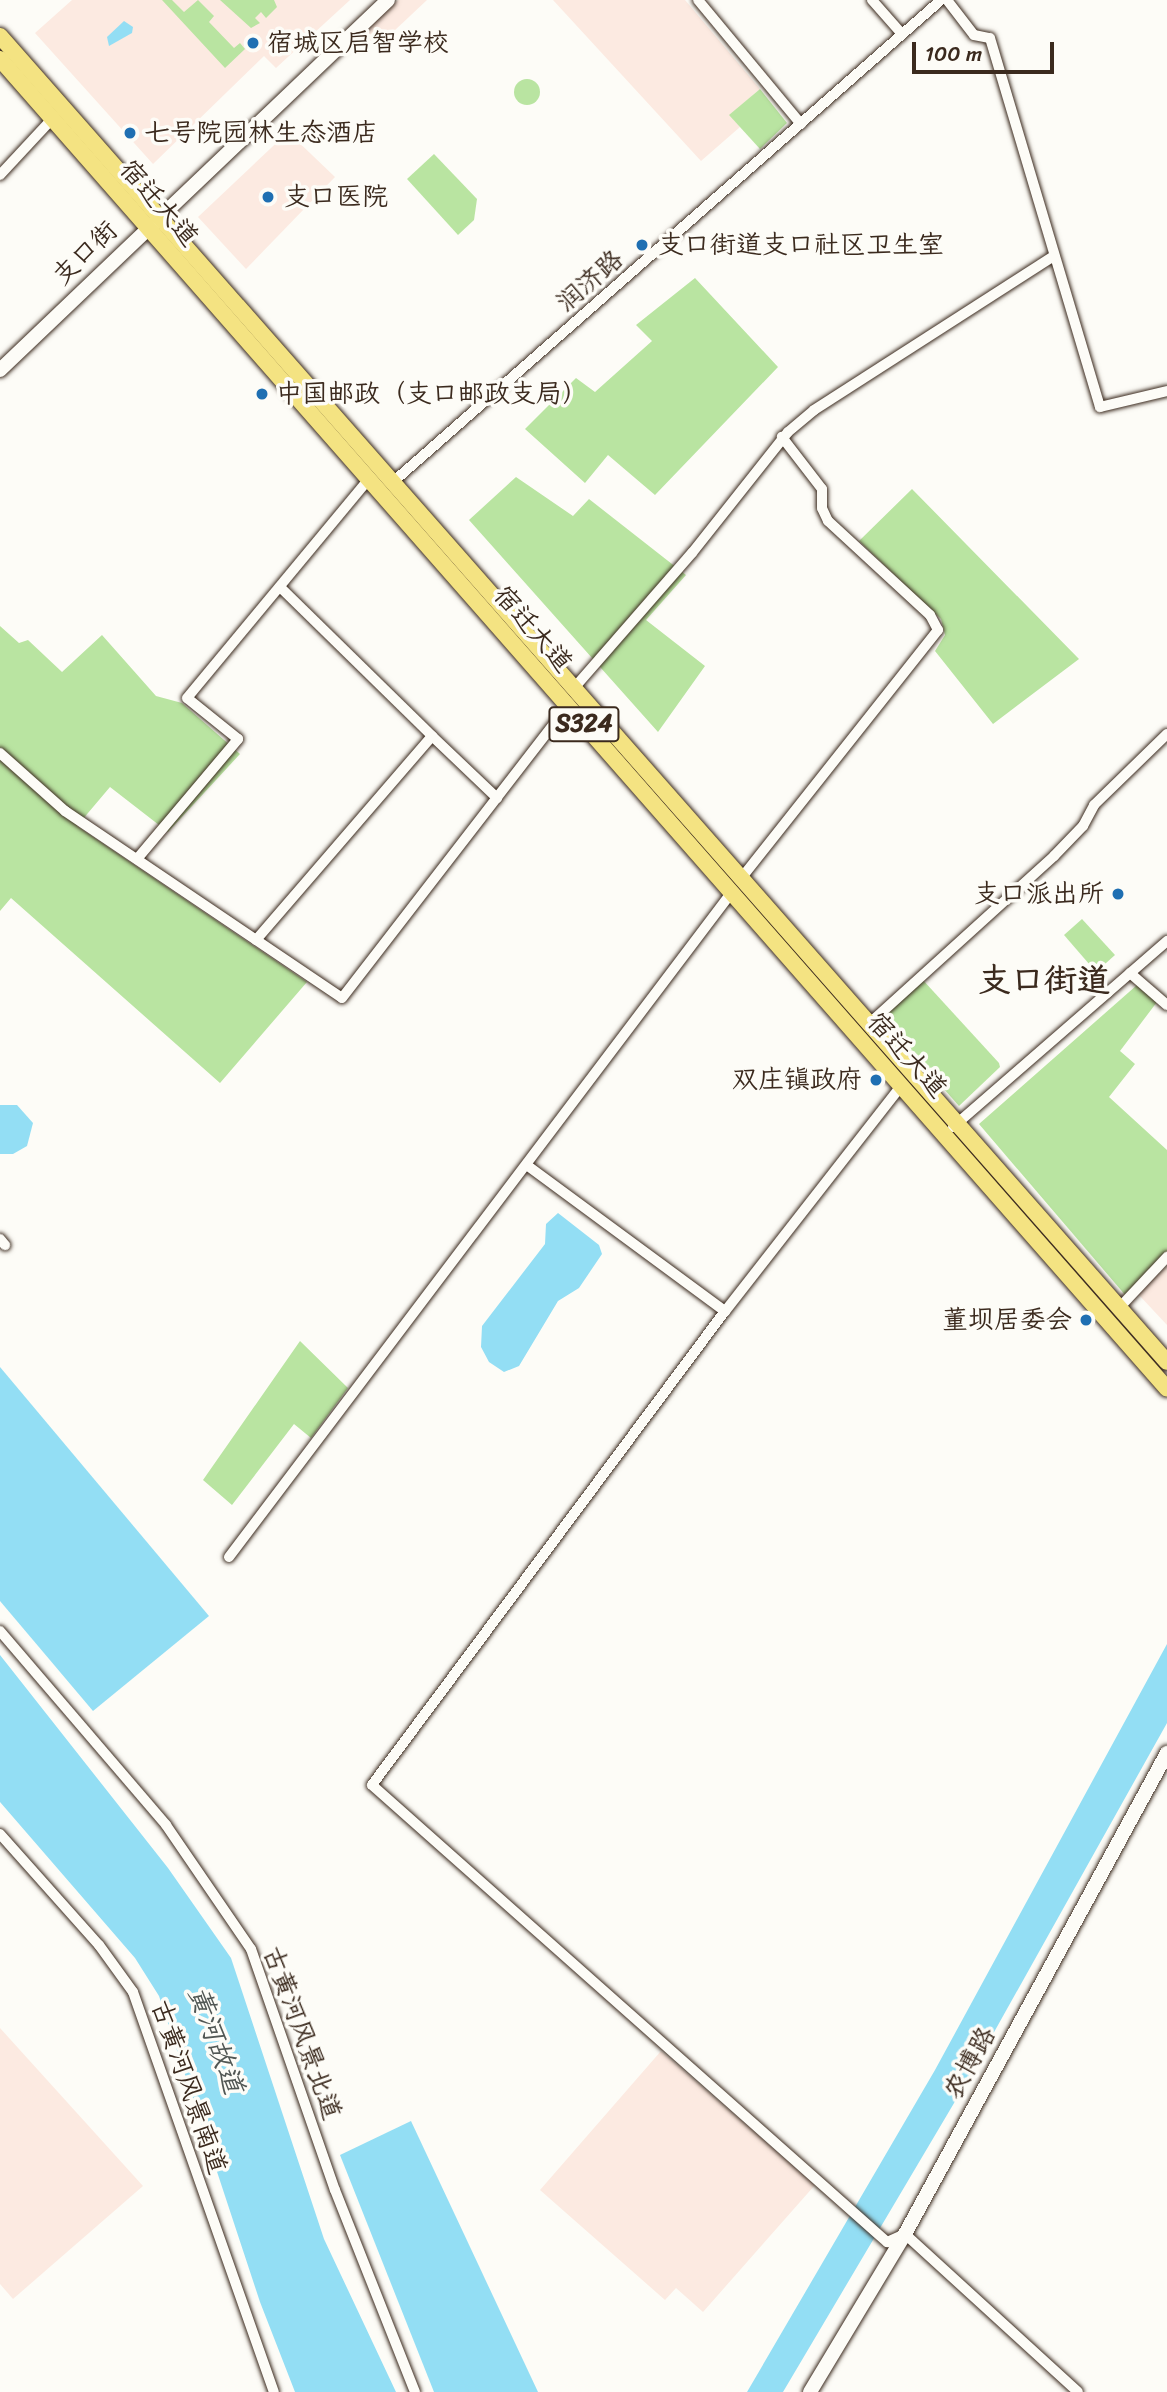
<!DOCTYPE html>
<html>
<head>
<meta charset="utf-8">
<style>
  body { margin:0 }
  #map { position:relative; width:1167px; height:2392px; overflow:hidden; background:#fdfcf7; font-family:Sriracha,"LXGW WenKai TC",sans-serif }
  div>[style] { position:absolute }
  .built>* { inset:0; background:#fceae1 }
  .green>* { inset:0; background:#b9e4a1 }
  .round { border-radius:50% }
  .water>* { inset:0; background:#93def4 }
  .roads { filter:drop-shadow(0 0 2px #3b2a1e) drop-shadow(0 0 2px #3b2a1e) }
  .street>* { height:10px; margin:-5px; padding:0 5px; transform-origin:5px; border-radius:5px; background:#fdfcf7 }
  .secondary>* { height:14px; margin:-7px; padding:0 7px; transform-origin:7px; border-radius:7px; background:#fdfcf7 }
  .primary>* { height:16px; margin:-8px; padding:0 8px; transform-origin:8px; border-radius:8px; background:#f4e382 }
  .dots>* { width:19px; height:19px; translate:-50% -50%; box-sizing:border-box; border:4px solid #fdfcf7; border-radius:50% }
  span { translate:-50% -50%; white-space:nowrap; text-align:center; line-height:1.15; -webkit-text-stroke:7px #fdfcf7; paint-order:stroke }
  .shield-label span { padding:2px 5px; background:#fdfcf7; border:2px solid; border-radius:5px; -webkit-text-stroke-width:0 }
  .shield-label { font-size:24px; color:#3b2a1e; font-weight:700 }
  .poi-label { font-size:26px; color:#3b2a1e }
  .left { translate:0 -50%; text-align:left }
  .right { translate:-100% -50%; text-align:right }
  .street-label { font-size:26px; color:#3b2a1e }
  .water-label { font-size:28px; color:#515754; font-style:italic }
  .district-label { font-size:33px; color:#3b2a1e; font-weight:700 }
  .scale { position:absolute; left:912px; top:42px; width:142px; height:32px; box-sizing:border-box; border:4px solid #3b2a1e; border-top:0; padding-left:9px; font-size:21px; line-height:24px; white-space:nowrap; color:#3b2a1e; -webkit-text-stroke:5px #fdfcf7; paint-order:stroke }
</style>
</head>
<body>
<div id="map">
  <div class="built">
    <i style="clip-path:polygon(72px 0,350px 0,276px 68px,264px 56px,153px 164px,35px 33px)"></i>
    <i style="clip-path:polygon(398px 0,427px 0,377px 47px,363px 33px)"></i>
    <i style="clip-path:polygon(553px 0,685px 0,760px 89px,730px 115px,740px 127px,701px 161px)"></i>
    <i style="clip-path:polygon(288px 132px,335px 177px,246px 269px,198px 217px)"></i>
    <i style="clip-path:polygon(1167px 1266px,1167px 1325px,1138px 1294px)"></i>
    <i style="clip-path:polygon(0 2028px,143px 2186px,13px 2299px,0 2284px)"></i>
    <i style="clip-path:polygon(661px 2051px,815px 2185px,703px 2312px,676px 2288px,665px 2300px,540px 2190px)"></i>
  </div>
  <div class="green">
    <i style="clip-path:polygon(162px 0,172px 0,184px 12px,198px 0,214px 16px,209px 22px,234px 48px,240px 43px,245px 49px,225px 68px)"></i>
    <i style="clip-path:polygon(220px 0,274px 0,277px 7px,266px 18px,261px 12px,255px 18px,260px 23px,251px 28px)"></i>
    <i class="round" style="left:514px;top:79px;width:26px;height:26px"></i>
    <i style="clip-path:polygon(760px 89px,787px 123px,760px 149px,729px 115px)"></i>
    <i style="clip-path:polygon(434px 154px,477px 199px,474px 220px,458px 235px,407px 179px)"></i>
    <i style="clip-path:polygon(695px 278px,778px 367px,655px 495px,608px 455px,585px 483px,525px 429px,576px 378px,595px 392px,652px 341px,636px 325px)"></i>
    <i style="clip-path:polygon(516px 477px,573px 516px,589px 499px,686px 575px,646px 620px,705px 666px,658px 732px,469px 520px)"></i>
    <i style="clip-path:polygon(912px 489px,1079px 659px,993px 724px,935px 651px,945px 635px,941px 619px,859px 541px)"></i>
    <i style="clip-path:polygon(0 626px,19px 643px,28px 640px,62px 672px,102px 635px,156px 696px,182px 703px,240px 754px,168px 832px,110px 787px,77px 826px,307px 982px,220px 1083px,11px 898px,0 911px)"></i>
    <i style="clip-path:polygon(1082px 919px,1115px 955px,1096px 972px,1064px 935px)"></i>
    <i style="clip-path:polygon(922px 979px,999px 1063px,1000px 1067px,959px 1106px,881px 1018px)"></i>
    <i style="clip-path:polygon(1137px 985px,1157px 1002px,1120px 1051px,1135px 1064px,1109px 1097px,1167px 1150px,1167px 1251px,1126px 1296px,979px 1124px)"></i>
    <i style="clip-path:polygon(300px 1341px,348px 1388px,311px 1438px,294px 1424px,232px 1505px,203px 1480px)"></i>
  </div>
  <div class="water">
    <i style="clip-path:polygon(124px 21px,133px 27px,132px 33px,109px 46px,107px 37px)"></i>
    <i style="clip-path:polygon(0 1105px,17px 1105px,33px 1123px,27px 1146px,13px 1154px,0 1154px)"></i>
    <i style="clip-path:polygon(558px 1213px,599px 1245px,602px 1254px,579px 1288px,558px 1301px,519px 1366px,504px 1372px,489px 1362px,481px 1347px,482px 1326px,545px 1244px,546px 1224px)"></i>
    <i style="clip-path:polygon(0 1367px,209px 1616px,93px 1711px,0 1601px)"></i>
    <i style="clip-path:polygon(1167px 1644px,1167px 1723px,960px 2093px,783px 2392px,747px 2392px,935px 2070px)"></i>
    <i style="clip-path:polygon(0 1655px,168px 1868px,231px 1958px,324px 2239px,396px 2392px,295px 2392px,260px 2302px,159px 1996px,135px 1958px,0 1802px)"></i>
    <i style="clip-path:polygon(411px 2121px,538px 2392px,434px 2392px,340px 2155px)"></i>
  </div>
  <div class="roads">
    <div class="street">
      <i style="left:698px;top:0;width:161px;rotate:50.3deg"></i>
      <i style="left:872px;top:0;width:45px;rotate:48.6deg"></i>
      <i style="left:947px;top:0;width:44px;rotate:52.4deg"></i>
      <i style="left:974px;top:35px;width:16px;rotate:11deg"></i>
      <i style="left:990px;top:38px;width:385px;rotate:73.4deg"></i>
      <i style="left:1100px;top:407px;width:69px;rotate:-13.4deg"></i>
      <i style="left:0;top:175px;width:76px;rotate:-47.1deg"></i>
      <i style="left:393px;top:482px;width:730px;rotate:-41.33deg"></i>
      <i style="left:280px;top:587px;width:213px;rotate:44.4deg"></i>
      <i style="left:575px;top:687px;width:178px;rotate:-48.9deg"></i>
      <i style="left:692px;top:553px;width:154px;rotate:-51.6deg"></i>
      <i style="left:788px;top:432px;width:34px;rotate:-40deg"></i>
      <i style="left:814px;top:410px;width:285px;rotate:-32.7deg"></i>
      <i style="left:0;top:753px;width:87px;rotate:41.7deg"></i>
      <i style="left:65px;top:811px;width:334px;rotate:34deg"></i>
      <i style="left:342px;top:998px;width:369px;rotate:-52.3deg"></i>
      <i style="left:137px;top:859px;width:157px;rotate:-49.9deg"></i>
      <i style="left:238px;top:739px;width:65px;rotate:-141.2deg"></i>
      <i style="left:187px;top:698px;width:285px;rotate:-50.3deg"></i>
      <i style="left:743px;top:876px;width:314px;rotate:-51.6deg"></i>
      <i style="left:938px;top:630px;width:17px;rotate:-118deg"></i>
      <i style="left:930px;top:615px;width:139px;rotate:-137.3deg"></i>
      <i style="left:828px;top:521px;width:14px;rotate:-115deg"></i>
      <i style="left:822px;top:508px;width:19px;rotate:-90deg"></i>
      <i style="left:822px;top:489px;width:66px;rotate:-127.6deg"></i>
      <i style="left:256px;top:940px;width:269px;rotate:-49.2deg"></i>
      <i style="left:432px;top:736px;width:90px;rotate:43.6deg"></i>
      <i style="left:1130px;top:973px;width:49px;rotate:40.9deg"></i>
      <i style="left:871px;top:1022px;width:247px;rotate:-42.2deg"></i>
      <i style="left:1054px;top:856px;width:42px;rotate:-46deg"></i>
      <i style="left:1083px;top:826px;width:24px;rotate:-62deg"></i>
      <i style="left:1094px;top:805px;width:102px;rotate:-44.2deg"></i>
      <i style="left:901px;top:1086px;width:286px;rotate:128deg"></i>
      <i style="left:725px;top:1311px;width:591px;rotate:126.68deg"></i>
      <i style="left:372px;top:1785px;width:689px;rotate:41.59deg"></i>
      <i style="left:887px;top:2242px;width:20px;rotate:-24deg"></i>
      <i style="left:905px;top:2234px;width:234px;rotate:42.4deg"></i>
      <i style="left:953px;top:1127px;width:284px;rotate:-41deg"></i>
      <i style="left:528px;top:1166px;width:245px;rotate:36.4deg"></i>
      <i style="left:0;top:1239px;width:8px;rotate:50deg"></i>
      <i style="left:1120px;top:1307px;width:69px;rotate:-46.8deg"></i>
      <i style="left:229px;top:1557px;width:834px;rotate:-52.9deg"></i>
      <i style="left:0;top:1631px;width:255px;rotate:49.4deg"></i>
      <i style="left:166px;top:1825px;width:150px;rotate:55.6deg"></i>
      <i style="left:251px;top:1949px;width:255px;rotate:70.8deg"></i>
      <i style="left:335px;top:2190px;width:217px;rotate:68.4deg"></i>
      <i style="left:0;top:1834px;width:149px;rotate:48.3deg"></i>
      <i style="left:99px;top:1945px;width:58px;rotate:54.1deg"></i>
      <i style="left:133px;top:1992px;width:424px;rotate:70.6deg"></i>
    </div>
    <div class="secondary">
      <i style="left:0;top:370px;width:536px;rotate:-43.64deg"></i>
      <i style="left:810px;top:2392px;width:184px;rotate:-59deg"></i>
      <i style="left:905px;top:2234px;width:548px;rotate:-61.42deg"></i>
    </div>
    <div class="primary">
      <i style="left:0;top:36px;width:1766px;rotate:48.65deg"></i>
      <i style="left:0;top:59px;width:1769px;rotate:48.73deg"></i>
    </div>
  </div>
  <div class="dots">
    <i style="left:253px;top:43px;background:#1f6fb2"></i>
    <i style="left:130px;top:133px;background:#1f6fb2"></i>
    <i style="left:268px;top:197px;background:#1f6fb2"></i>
    <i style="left:642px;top:245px;background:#1f6fb2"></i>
    <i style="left:262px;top:394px;background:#1f6fb2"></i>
    <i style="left:1118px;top:894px;background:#1f6fb2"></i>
    <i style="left:876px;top:1080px;background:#1f6fb2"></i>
    <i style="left:1086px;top:1320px;background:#1f6fb2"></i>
  </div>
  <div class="shield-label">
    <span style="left:584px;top:724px">S324</span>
  </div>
  <div class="poi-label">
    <span class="left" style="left:267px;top:43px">宿城区启智学校</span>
    <span class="left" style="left:144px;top:133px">七号院园林生态酒店</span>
    <span class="left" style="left:284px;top:197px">支口医院</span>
    <span class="left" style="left:658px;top:245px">支口街道支口社区卫生室</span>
    <span class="left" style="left:276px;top:394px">中国邮政（支口邮政支局）</span>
    <span class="right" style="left:1104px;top:894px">支口派出所</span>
    <span class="right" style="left:862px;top:1080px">双庄镇政府</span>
    <span class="right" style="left:1072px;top:1320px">董坝居委会</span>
  </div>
  <div class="street-label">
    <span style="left:159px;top:203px;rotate:49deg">宿迁大道</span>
    <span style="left:85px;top:253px;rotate:-44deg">支口街</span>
    <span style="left:590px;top:281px;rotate:-41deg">润济路</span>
    <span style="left:533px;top:629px;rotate:49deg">宿迁大道</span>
    <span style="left:907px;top:1055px;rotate:48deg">宿迁大道</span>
    <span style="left:302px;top:2033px;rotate:70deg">古黄河风景北道</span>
    <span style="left:970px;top:2063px;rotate:-61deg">农博路</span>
    <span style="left:189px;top:2087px;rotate:71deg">古黄河风景南道</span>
  </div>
  <div class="water-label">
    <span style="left:216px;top:2040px;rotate:70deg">黄河故道</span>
  </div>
  <div class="district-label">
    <span style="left:1044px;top:981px">支口街道</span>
  </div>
  <div class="scale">100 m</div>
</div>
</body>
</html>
